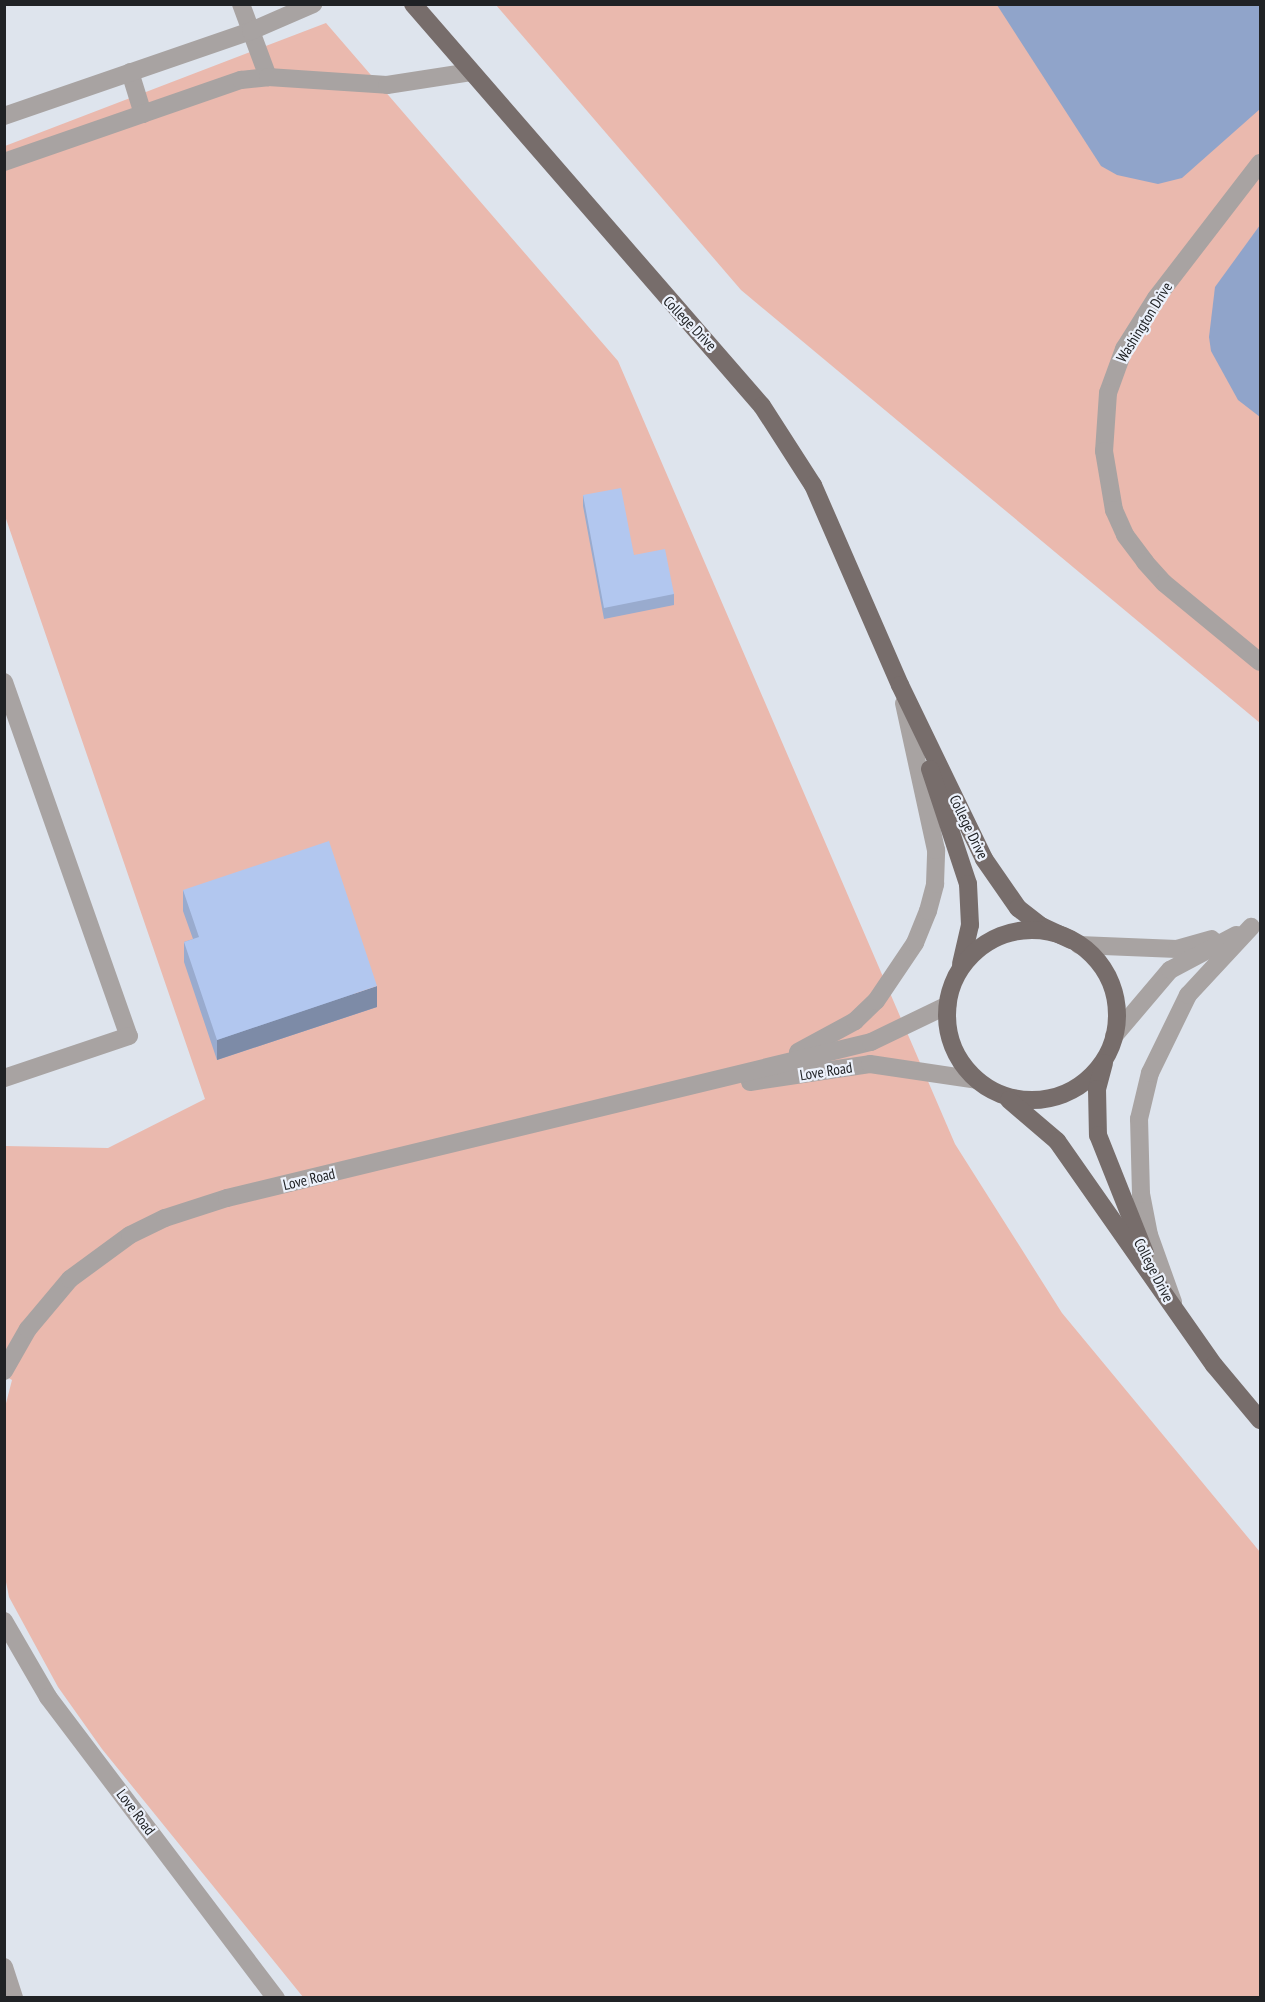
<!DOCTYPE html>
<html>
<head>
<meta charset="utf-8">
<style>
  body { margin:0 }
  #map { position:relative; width:1265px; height:2002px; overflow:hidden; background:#dee4ed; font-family:"PT Sans Narrow",sans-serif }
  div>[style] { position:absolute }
  .green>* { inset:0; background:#eab9ae }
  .water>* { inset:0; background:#90a4ca }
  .minor>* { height:18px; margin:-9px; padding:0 9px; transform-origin:9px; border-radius:9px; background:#a8a3a2 }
  .major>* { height:18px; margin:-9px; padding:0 9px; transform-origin:9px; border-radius:9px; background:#776d6b }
  .major>.ring { margin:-9px; padding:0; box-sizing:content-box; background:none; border:18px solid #776d6b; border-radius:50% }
  .wall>* { inset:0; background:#99abce }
  .shaded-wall>* { inset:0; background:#7d8ba7 }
  .building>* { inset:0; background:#b2c7ef }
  span { translate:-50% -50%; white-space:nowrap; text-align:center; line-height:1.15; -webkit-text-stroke:4.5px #ecf1fb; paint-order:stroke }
  .street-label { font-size:15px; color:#202225 }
  .frame { position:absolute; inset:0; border:6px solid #202225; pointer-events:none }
</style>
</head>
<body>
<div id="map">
  <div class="green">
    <i style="clip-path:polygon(496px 5px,1260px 5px,1260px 723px,741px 290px)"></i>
    <i style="clip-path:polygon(326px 23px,618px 361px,955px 1144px,1062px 1313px,1260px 1552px,1260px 1997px,303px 1997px,102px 1749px,58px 1687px,9px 1597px,4px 1572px,4px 1411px,12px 1380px,5px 1376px,5px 1146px,108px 1148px,205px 1099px,5px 516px,5px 146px)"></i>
  </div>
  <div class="water">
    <i style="clip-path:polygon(997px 5px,1260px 5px,1260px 109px,1182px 178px,1158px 184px,1117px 175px,1101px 166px)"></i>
    <i style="clip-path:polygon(1260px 225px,1260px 417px,1238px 400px,1211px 351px,1209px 337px,1215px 287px)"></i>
  </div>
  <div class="minor">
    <i style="left:241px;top:4px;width:78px;rotate:69.7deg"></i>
    <i style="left:130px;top:72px;width:44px;rotate:72.8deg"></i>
    <i style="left:4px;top:116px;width:261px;rotate:-19deg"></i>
    <i style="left:251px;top:31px;width:68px;rotate:-23.5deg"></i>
    <i style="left:4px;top:162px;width:251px;rotate:-19.1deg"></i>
    <i style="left:241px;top:80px;width:27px;rotate:-6deg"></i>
    <i style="left:268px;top:77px;width:119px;rotate:3.8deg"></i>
    <i style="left:387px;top:85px;width:85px;rotate:-8.8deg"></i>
    <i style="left:1260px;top:163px;width:170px;rotate:127.6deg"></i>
    <i style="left:1156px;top:298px;width:60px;rotate:122.1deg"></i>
    <i style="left:1124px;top:349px;width:47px;rotate:110deg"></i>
    <i style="left:1108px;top:393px;width:58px;rotate:93.9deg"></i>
    <i style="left:1104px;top:451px;width:60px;rotate:80.4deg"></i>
    <i style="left:1114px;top:510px;width:27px;rotate:66deg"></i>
    <i style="left:1125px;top:535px;width:34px;rotate:53deg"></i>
    <i style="left:1145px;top:562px;width:28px;rotate:48deg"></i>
    <i style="left:1164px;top:583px;width:124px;rotate:39.5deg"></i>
    <i style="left:4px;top:682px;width:375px;rotate:70.6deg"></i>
    <i style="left:129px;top:1036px;width:132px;rotate:161.4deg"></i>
    <i style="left:1079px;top:945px;width:98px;rotate:2.3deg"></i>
    <i style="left:1177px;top:949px;width:36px;rotate:-16deg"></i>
    <i style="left:1114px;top:1036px;width:87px;rotate:-49.7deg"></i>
    <i style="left:1170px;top:970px;width:75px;rotate:-27.9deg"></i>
    <i style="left:798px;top:1052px;width:65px;rotate:-28.5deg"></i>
    <i style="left:855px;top:1021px;width:29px;rotate:-44deg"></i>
    <i style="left:876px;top:1001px;width:70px;rotate:-56.1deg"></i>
    <i style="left:915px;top:943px;width:35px;rotate:-68deg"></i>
    <i style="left:928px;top:911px;width:28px;rotate:-75deg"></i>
    <i style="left:935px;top:884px;width:34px;rotate:-88deg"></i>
    <i style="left:936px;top:850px;width:150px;rotate:-102.3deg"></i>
    <i style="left:750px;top:1082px;width:121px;rotate:-8.5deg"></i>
    <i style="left:870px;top:1064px;width:108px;rotate:8.5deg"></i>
    <i style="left:1173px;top:1302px;width:71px;rotate:-109.7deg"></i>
    <i style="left:1149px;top:1235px;width:42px;rotate:-101deg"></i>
    <i style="left:1141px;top:1194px;width:75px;rotate:-91.5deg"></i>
    <i style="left:1139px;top:1119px;width:47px;rotate:-76.6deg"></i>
    <i style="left:1150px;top:1073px;width:87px;rotate:-64deg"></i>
    <i style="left:1188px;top:995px;width:93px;rotate:-47.2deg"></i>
    <i style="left:4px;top:1371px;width:48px;rotate:-60.3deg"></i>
    <i style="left:28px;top:1329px;width:65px;rotate:-50deg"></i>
    <i style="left:70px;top:1279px;width:74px;rotate:-36.3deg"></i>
    <i style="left:130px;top:1235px;width:39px;rotate:-26deg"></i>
    <i style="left:165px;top:1218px;width:65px;rotate:-17.9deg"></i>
    <i style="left:227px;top:1198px;width:663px;rotate:-13.62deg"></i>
    <i style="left:871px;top:1042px;width:85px;rotate:-25.7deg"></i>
    <i style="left:4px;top:1621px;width:88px;rotate:59.9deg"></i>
    <i style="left:48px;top:1697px;width:378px;rotate:52.9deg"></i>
    <i style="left:4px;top:1967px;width:33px;rotate:72deg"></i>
  </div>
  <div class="major">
    <i style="left:413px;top:4px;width:532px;rotate:49.04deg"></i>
    <i style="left:762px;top:406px;width:94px;rotate:57.2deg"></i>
    <i style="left:813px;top:485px;width:218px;rotate:66.5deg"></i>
    <i style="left:900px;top:685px;width:193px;rotate:64.2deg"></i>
    <i style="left:984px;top:859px;width:60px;rotate:55.2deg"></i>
    <i style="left:1018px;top:908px;width:29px;rotate:38deg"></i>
    <i style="left:1041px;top:926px;width:33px;rotate:25deg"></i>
    <i style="left:930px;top:769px;width:121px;rotate:71.7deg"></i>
    <i style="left:968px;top:884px;width:41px;rotate:87.2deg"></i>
    <i style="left:970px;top:925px;width:40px;rotate:103deg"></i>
    <i class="ring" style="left:947px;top:930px;width:152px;height:152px"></i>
    <i style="left:1104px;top:1063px;width:27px;rotate:105deg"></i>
    <i style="left:1097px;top:1089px;width:46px;rotate:88.8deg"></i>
    <i style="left:1098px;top:1135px;width:127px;rotate:68.3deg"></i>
    <i style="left:1009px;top:1100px;width:63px;rotate:40.5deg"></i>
    <i style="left:1057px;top:1141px;width:274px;rotate:55deg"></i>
    <i style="left:1214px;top:1365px;width:72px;rotate:50.1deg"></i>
  </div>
  <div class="wall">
    <i style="clip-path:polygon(583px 495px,634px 555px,674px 594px,674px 605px,604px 619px,583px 506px)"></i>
    <i style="clip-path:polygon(183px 890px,377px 1007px,217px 1060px,184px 962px,184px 942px,193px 939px,183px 911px)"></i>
  </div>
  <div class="shaded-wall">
    <i style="clip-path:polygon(377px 986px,377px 1007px,217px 1060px,217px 1040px)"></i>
  </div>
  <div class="building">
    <i style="clip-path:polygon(621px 488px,634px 555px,665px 549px,674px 594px,604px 608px,583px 495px)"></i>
    <i style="clip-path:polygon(329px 841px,377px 986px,217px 1040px,184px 942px,199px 937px,183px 890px)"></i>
  </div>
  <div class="street-label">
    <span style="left:1144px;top:322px;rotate:-58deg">Washington Drive</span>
    <span style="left:690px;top:323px;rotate:46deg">College Drive</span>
    <span style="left:969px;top:827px;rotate:64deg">College Drive</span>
    <span style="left:826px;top:1071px;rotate:-9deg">Love Road</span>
    <span style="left:309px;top:1179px;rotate:-13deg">Love Road</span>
    <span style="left:1154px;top:1270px;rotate:63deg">College Drive</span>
    <span style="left:136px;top:1812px;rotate:53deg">Love Road</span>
  </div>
  <div class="frame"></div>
</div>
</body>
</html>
